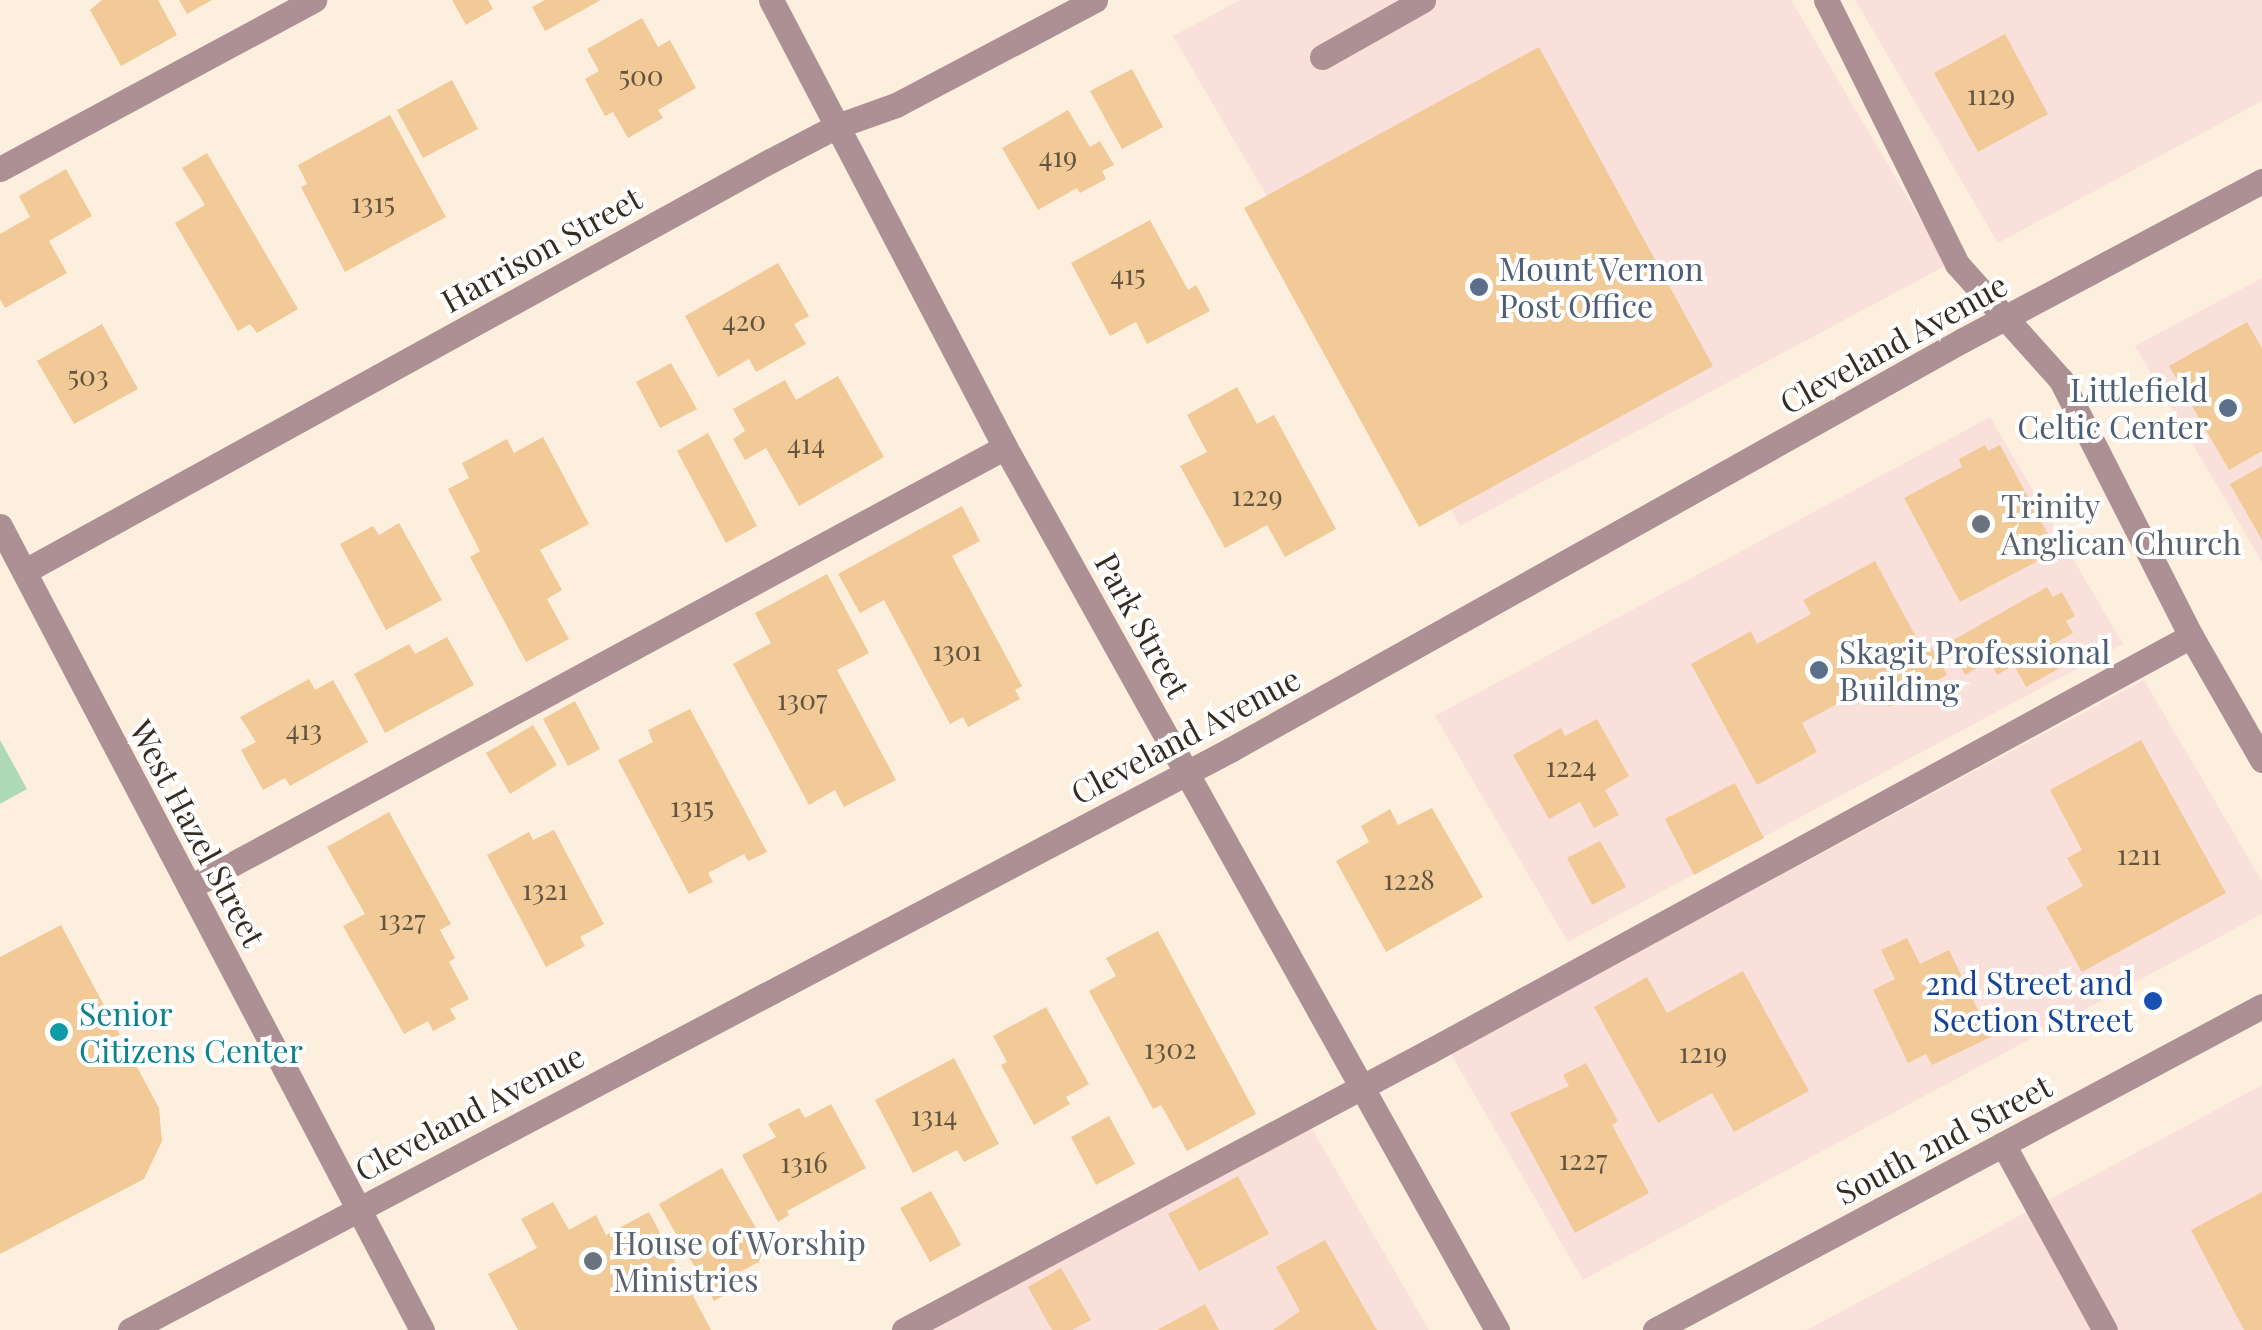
<!DOCTYPE html>
<html>
<head>
<meta charset="utf-8">
<style>
  body { margin:0 }
  #map { position:relative; width:2262px; height:1330px; overflow:hidden; background:#fdefde; font-family:"Playfair Display",serif }
  div>[style] { position:absolute }
  .commercial>* { inset:0; background:#fae0da }
  .green>* { inset:0; background:#add9b7 }
  .building>* { inset:0; background:#f1ca98 }
  .minor>* { height:25px; margin:-12.5px; padding:0 12.5px; transform-origin:12.5px; border-radius:12.5px; background:#ad9094 }
  .dots>* { width:28px; height:28px; translate:-50% -50%; box-sizing:border-box; border:5px solid #fff; border-radius:50% }
  span { translate:-50% -50%; white-space:nowrap; text-align:center; line-height:1.15; -webkit-text-stroke:8px #fff; paint-order:stroke }
  .number-label { font-size:28px; color:#655440 }
  .number-label span { -webkit-text-stroke-width:0 }
  .street-label { font-size:32px; color:#362d22 }
  .service-label { font-size:32px; color:#4e5e75 }
  .left { translate:0 -50%; text-align:left }
  .right { translate:-100% -50%; text-align:right }
  .worship-label { font-size:32px; color:#5b616d }
  .transit-label { font-size:32px; color:#164399 }
  .culture-label { font-size:32px; color:#0d838f }
</style>
</head>
<body>
<div id="map">
  <div class="commercial">
    <i style="clip-path:polygon(1240px 0,1791px 0,1947px 265px,1460px 526px,1173px 36px)"></i>
    <i style="clip-path:polygon(1855px 0,2262px 0,2262px 101px,1998px 243px)"></i>
    <i style="clip-path:polygon(2262px 278px,2262px 562px,2135px 346px)"></i>
    <i style="clip-path:polygon(1990px 417px,2123px 644px,1568px 942px,1435px 716px)"></i>
    <i style="clip-path:polygon(2144px 680px,2262px 881px,2262px 914px,1583px 1280px,1450px 1053px)"></i>
    <i style="clip-path:polygon(2262px 1085px,2262px 1330px,1807px 1330px)"></i>
    <i style="clip-path:polygon(1311px 1127px,1429px 1330px,928px 1330px)"></i>
  </div>
  <div class="green">
    <i style="clip-path:polygon(0 740px,27px 789px,0 804px)"></i>
  </div>
  <div class="building">
    <i style="clip-path:polygon(102px 0,158px 0,177px 35px,121px 66px,90px 10px)"></i>
    <i style="clip-path:polygon(179px 0,212px 0,187px 14px)"></i>
    <i style="clip-path:polygon(452px 0,488px 0,493px 9px,466px 25px)"></i>
    <i style="clip-path:polygon(545px 0,601px 0,545px 31px,532px 7px)"></i>
    <i style="clip-path:polygon(642px 18px,658px 47px,670px 40px,696px 88px,658px 110px,663px 118px,628px 138px,613px 112px,605px 116px,585px 79px,599px 71px,587px 49px)"></i>
    <i style="clip-path:polygon(2005px 34px,2048px 114px,1978px 152px,1934px 73px)"></i>
    <i style="clip-path:polygon(1539px 47px,1713px 366px,1419px 527px,1244px 208px)"></i>
    <i style="clip-path:polygon(1132px 69px,1163px 127px,1122px 149px,1090px 91px)"></i>
    <i style="clip-path:polygon(452px 80px,478px 129px,423px 158px,397px 110px)"></i>
    <i style="clip-path:polygon(1068px 110px,1090px 147px,1100px 141px,1114px 165px,1102px 171px,1106px 179px,1080px 193px,1077px 188px,1038px 210px,1002px 148px)"></i>
    <i style="clip-path:polygon(390px 115px,446px 217px,345px 272px,301px 187px,307px 184px,298px 165px)"></i>
    <i style="clip-path:polygon(207px 153px,298px 309px,257px 333px,250px 324px,238px 331px,175px 223px,205px 205px,182px 168px)"></i>
    <i style="clip-path:polygon(66px 169px,92px 216px,49px 241px,67px 273px,5px 308px,0 299px,0 234px,30px 217px,19px 196px)"></i>
    <i style="clip-path:polygon(1150px 220px,1188px 290px,1196px 285px,1210px 311px,1147px 344px,1136px 322px,1110px 336px,1071px 263px)"></i>
    <i style="clip-path:polygon(778px 263px,809px 316px,794px 324px,806px 344px,756px 372px,749px 359px,718px 377px,685px 316px)"></i>
    <i style="clip-path:polygon(2247px 322px,2262px 348px,2262px 451px,2229px 470px,2169px 366px)"></i>
    <i style="clip-path:polygon(102px 324px,138px 389px,74px 424px,37px 361px)"></i>
    <i style="clip-path:polygon(671px 363px,697px 409px,660px 428px,636px 382px)"></i>
    <i style="clip-path:polygon(838px 376px,884px 457px,799px 506px,766px 448px,745px 460px,733px 439px,745px 431px,733px 409px,785px 380px,796px 400px)"></i>
    <i style="clip-path:polygon(1237px 387px,1257px 424px,1274px 415px,1336px 529px,1285px 557px,1267px 525px,1225px 548px,1180px 466px,1207px 452px,1187px 415px)"></i>
    <i style="clip-path:polygon(708px 433px,757px 526px,726px 543px,677px 451px)"></i>
    <i style="clip-path:polygon(543px 437px,589px 524px,540px 550px,562px 590px,547px 599px,569px 639px,526px 662px,470px 557px,480px 551px,448px 489px,469px 478px,462px 463px,507px 439px,514px 453px)"></i>
    <i style="clip-path:polygon(1985px 445px,1988px 451px,2000px 445px,2057px 551px,1960px 602px,1904px 498px,1962px 467px,1959px 459px)"></i>
    <i style="clip-path:polygon(2262px 466px,2262px 540px,2230px 484px)"></i>
    <i style="clip-path:polygon(962px 506px,980px 541px,952px 556px,1022px 686px,1015px 690px,1020px 699px,968px 727px,963px 717px,950px 724px,884px 600px,860px 613px,838px 574px)"></i>
    <i style="clip-path:polygon(399px 523px,442px 600px,386px 630px,340px 544px,373px 526px,379px 535px)"></i>
    <i style="clip-path:polygon(1875px 561px,1923px 650px,1930px 645px,1947px 675px,1889px 707px,1876px 683px,1802px 723px,1817px 752px,1757px 785px,1691px 664px,1751px 631px,1757px 644px,1811px 614px,1803px 600px)"></i>
    <i style="clip-path:polygon(827px 574px,869px 653px,837px 670px,896px 780px,844px 807px,835px 790px,809px 805px,733px 664px,771px 643px,755px 613px)"></i>
    <i style="clip-path:polygon(2047px 587px,2053px 597px,2062px 592px,2075px 616px,2066px 621px,2073px 633px,2046px 648px,2058px 669px,2026px 687px,2014px 665px,1997px 675px,1990px 661px,1965px 675px,1948px 643px)"></i>
    <i style="clip-path:polygon(447px 637px,474px 685px,385px 733px,354px 674px,409px 644px,415px 654px)"></i>
    <i style="clip-path:polygon(309px 679px,315px 690px,333px 680px,368px 742px,290px 786px,285px 778px,263px 790px,241px 750px,256px 742px,240px 717px)"></i>
    <i style="clip-path:polygon(575px 701px,600px 749px,568px 766px,543px 719px)"></i>
    <i style="clip-path:polygon(690px 709px,767px 852px,748px 861px,744px 854px,708px 873px,713px 882px,689px 894px,618px 760px,653px 742px,648px 730px)"></i>
    <i style="clip-path:polygon(1597px 719px,1629px 776px,1605px 790px,1619px 815px,1594px 828px,1580px 802px,1549px 819px,1513px 755px,1561px 728px,1565px 736px)"></i>
    <i style="clip-path:polygon(533px 725px,557px 765px,510px 794px,486px 753px)"></i>
    <i style="clip-path:polygon(2141px 740px,2226px 893px,2082px 972px,2046px 907px,2083px 886px,2067px 858px,2082px 850px,2050px 790px)"></i>
    <i style="clip-path:polygon(1735px 783px,1764px 838px,1694px 875px,1665px 819px)"></i>
    <i style="clip-path:polygon(1432px 808px,1483px 897px,1386px 952px,1336px 861px,1369px 842px,1361px 826px,1390px 809px,1398px 825px)"></i>
    <i style="clip-path:polygon(389px 812px,451px 924px,440px 930px,455px 958px,449px 962px,469px 999px,450px 1009px,456px 1019px,433px 1031px,428px 1021px,404px 1034px,343px 926px,365px 914px,327px 847px)"></i>
    <i style="clip-path:polygon(554px 830px,604px 924px,580px 937px,585px 946px,546px 967px,487px 855px,529px 832px,533px 840px)"></i>
    <i style="clip-path:polygon(1600px 841px,1626px 887px,1592px 905px,1567px 858px)"></i>
    <i style="clip-path:polygon(61px 925px,159px 1108px,162px 1141px,144px 1179px,0 1254px,0 957px)"></i>
    <i style="clip-path:polygon(1158px 931px,1256px 1114px,1187px 1151px,1161px 1105px,1153px 1109px,1089px 991px,1116px 976px,1106px 958px)"></i>
    <i style="clip-path:polygon(1907px 938px,1920px 964px,1949px 950px,1991px 1037px,1932px 1065px,1926px 1054px,1908px 1063px,1873px 990px,1895px 979px,1881px 950px)"></i>
    <i style="clip-path:polygon(1743px 971px,1809px 1091px,1734px 1132px,1712px 1093px,1658px 1123px,1594px 1007px,1647px 977px,1667px 1013px)"></i>
    <i style="clip-path:polygon(1046px 1007px,1089px 1084px,1066px 1097px,1070px 1104px,1034px 1125px,1001px 1065px,1007px 1062px,993px 1036px)"></i>
    <i style="clip-path:polygon(954px 1058px,999px 1144px,964px 1162px,957px 1150px,913px 1173px,875px 1100px)"></i>
    <i style="clip-path:polygon(1586px 1063px,1618px 1121px,1612px 1125px,1649px 1193px,1575px 1233px,1510px 1113px,1569px 1086px,1563px 1075px)"></i>
    <i style="clip-path:polygon(831px 1104px,866px 1168px,787px 1211px,789px 1215px,778px 1222px,742px 1155px,776px 1137px,768px 1124px,799px 1108px,805px 1118px)"></i>
    <i style="clip-path:polygon(1109px 1116px,1135px 1164px,1096px 1185px,1071px 1137px)"></i>
    <i style="clip-path:polygon(722px 1168px,771px 1255px,726px 1280px,732px 1291px,714px 1301px,659px 1204px)"></i>
    <i style="clip-path:polygon(1238px 1176px,1269px 1234px,1199px 1271px,1168px 1214px)"></i>
    <i style="clip-path:polygon(931px 1191px,961px 1245px,930px 1262px,900px 1208px)"></i>
    <i style="clip-path:polygon(2262px 1192px,2262px 1330px,2244px 1330px,2191px 1230px)"></i>
    <i style="clip-path:polygon(553px 1202px,569px 1230px,596px 1215px,606px 1235px,649px 1212px,711px 1330px,518px 1330px,488px 1274px,537px 1248px,521px 1219px)"></i>
    <i style="clip-path:polygon(1325px 1240px,1377px 1330px,1273px 1330px,1300px 1311px,1276px 1267px)"></i>
    <i style="clip-path:polygon(1061px 1268px,1091px 1320px,1072px 1330px,1052px 1330px,1028px 1287px)"></i>
    <i style="clip-path:polygon(1205px 1304px,1219px 1330px,1157px 1330px)"></i>
  </div>
  <div class="minor">
    <i style="left:771px;top:0;width:505px;rotate:62.37deg"></i>
    <i style="left:1005px;top:447px;width:1011px;rotate:60.87deg"></i>
    <i style="left:1826px;top:0;width:295px;rotate:63.6deg"></i>
    <i style="left:1957px;top:264px;width:156px;rotate:48.1deg"></i>
    <i style="left:2061px;top:380px;width:287px;rotate:63.1deg"></i>
    <i style="left:2191px;top:636px;width:143px;rotate:60.2deg"></i>
    <i style="left:1322px;top:57px;width:116px;rotate:-29.4deg"></i>
    <i style="left:0;top:169px;width:357px;rotate:-28.3deg"></i>
    <i style="left:0;top:526px;width:908px;rotate:62.31deg"></i>
    <i style="left:25px;top:571px;width:850px;rotate:-28.83deg"></i>
    <i style="left:770px;top:161px;width:76px;rotate:-27.6deg"></i>
    <i style="left:837px;top:126px;width:63px;rotate:-19.6deg"></i>
    <i style="left:896px;top:105px;width:225px;rotate:-27.8deg"></i>
    <i style="left:190px;top:887px;width:926px;rotate:-28.36deg"></i>
    <i style="left:2003px;top:1144px;width:212px;rotate:61.3deg"></i>
    <i style="left:130px;top:1330px;width:1244px;rotate:-27.8deg"></i>
    <i style="left:1230px;top:750px;width:840px;rotate:-29.22deg"></i>
    <i style="left:1963px;top:340px;width:339px;rotate:-28deg"></i>
    <i style="left:904px;top:1330px;width:593px;rotate:-27.95deg"></i>
    <i style="left:1428px;top:1052px;width:869px;rotate:-28.6deg"></i>
    <i style="left:1655px;top:1330px;width:688px;rotate:-28.09deg"></i>
  </div>
  <div class="dots">
    <i style="left:1479px;top:287px;background:#5c6f8a"></i>
    <i style="left:2228px;top:408px;background:#5c6f8a"></i>
    <i style="left:1981px;top:524px;background:#6b7280"></i>
    <i style="left:1819px;top:670px;background:#5c6f8a"></i>
    <i style="left:2153px;top:1001px;background:#1a4fb4"></i>
    <i style="left:59px;top:1032px;background:#0f9aa8"></i>
    <i style="left:593px;top:1261px;background:#6b7280"></i>
  </div>
  <div class="number-label">
    <span style="left:641px;top:75px">500</span>
    <span style="left:1991px;top:94px">1129</span>
    <span style="left:1058px;top:156px">419</span>
    <span style="left:373px;top:202px">1315</span>
    <span style="left:1128px;top:274px">415</span>
    <span style="left:744px;top:320px">420</span>
    <span style="left:88px;top:375px">503</span>
    <span style="left:806px;top:443px">414</span>
    <span style="left:1257px;top:495px">1229</span>
    <span style="left:957px;top:650px">1301</span>
    <span style="left:802px;top:699px">1307</span>
    <span style="left:304px;top:729px">413</span>
    <span style="left:1571px;top:766px">1224</span>
    <span style="left:692px;top:806px">1315</span>
    <span style="left:2139px;top:854px">1211</span>
    <span style="left:1409px;top:879px">1228</span>
    <span style="left:545px;top:889px">1321</span>
    <span style="left:402px;top:919px">1327</span>
    <span style="left:1170px;top:1048px">1302</span>
    <span style="left:1703px;top:1052px">1219</span>
    <span style="left:934px;top:1115px">1314</span>
    <span style="left:1583px;top:1159px">1227</span>
    <span style="left:804px;top:1162px">1316</span>
  </div>
  <div class="street-label">
    <span style="left:541px;top:249px;rotate:-29deg">Harrison Street</span>
    <span style="left:1893px;top:343px;rotate:-29deg">Cleveland Avenue</span>
    <span style="left:1143px;top:625px;rotate:61deg">Park Street</span>
    <span style="left:1185px;top:735px;rotate:-28deg">Cleveland Avenue</span>
    <span style="left:198px;top:833px;rotate:62deg">West Hazel Street</span>
    <span style="left:469px;top:1112px;rotate:-28deg">Cleveland Avenue</span>
    <span style="left:1943px;top:1139px;rotate:-28deg">South 2nd Street</span>
  </div>
  <div class="service-label">
    <span class="left" style="left:1499px;top:287px">Mount Vernon<br>Post Office</span>
    <span class="right" style="left:2208px;top:408px">Littlefield<br>Celtic Center</span>
    <span class="left" style="left:1839px;top:670px">Skagit Professional<br>Building</span>
  </div>
  <div class="worship-label">
    <span class="left" style="left:2001px;top:524px">Trinity<br>Anglican Church</span>
    <span class="left" style="left:613px;top:1261px">House of Worship<br>Ministries</span>
  </div>
  <div class="transit-label">
    <span class="right" style="left:2133px;top:1001px">2nd Street and<br>Section Street</span>
  </div>
  <div class="culture-label">
    <span class="left" style="left:79px;top:1032px">Senior<br>Citizens Center</span>
  </div>
</div>
</body>
</html>
